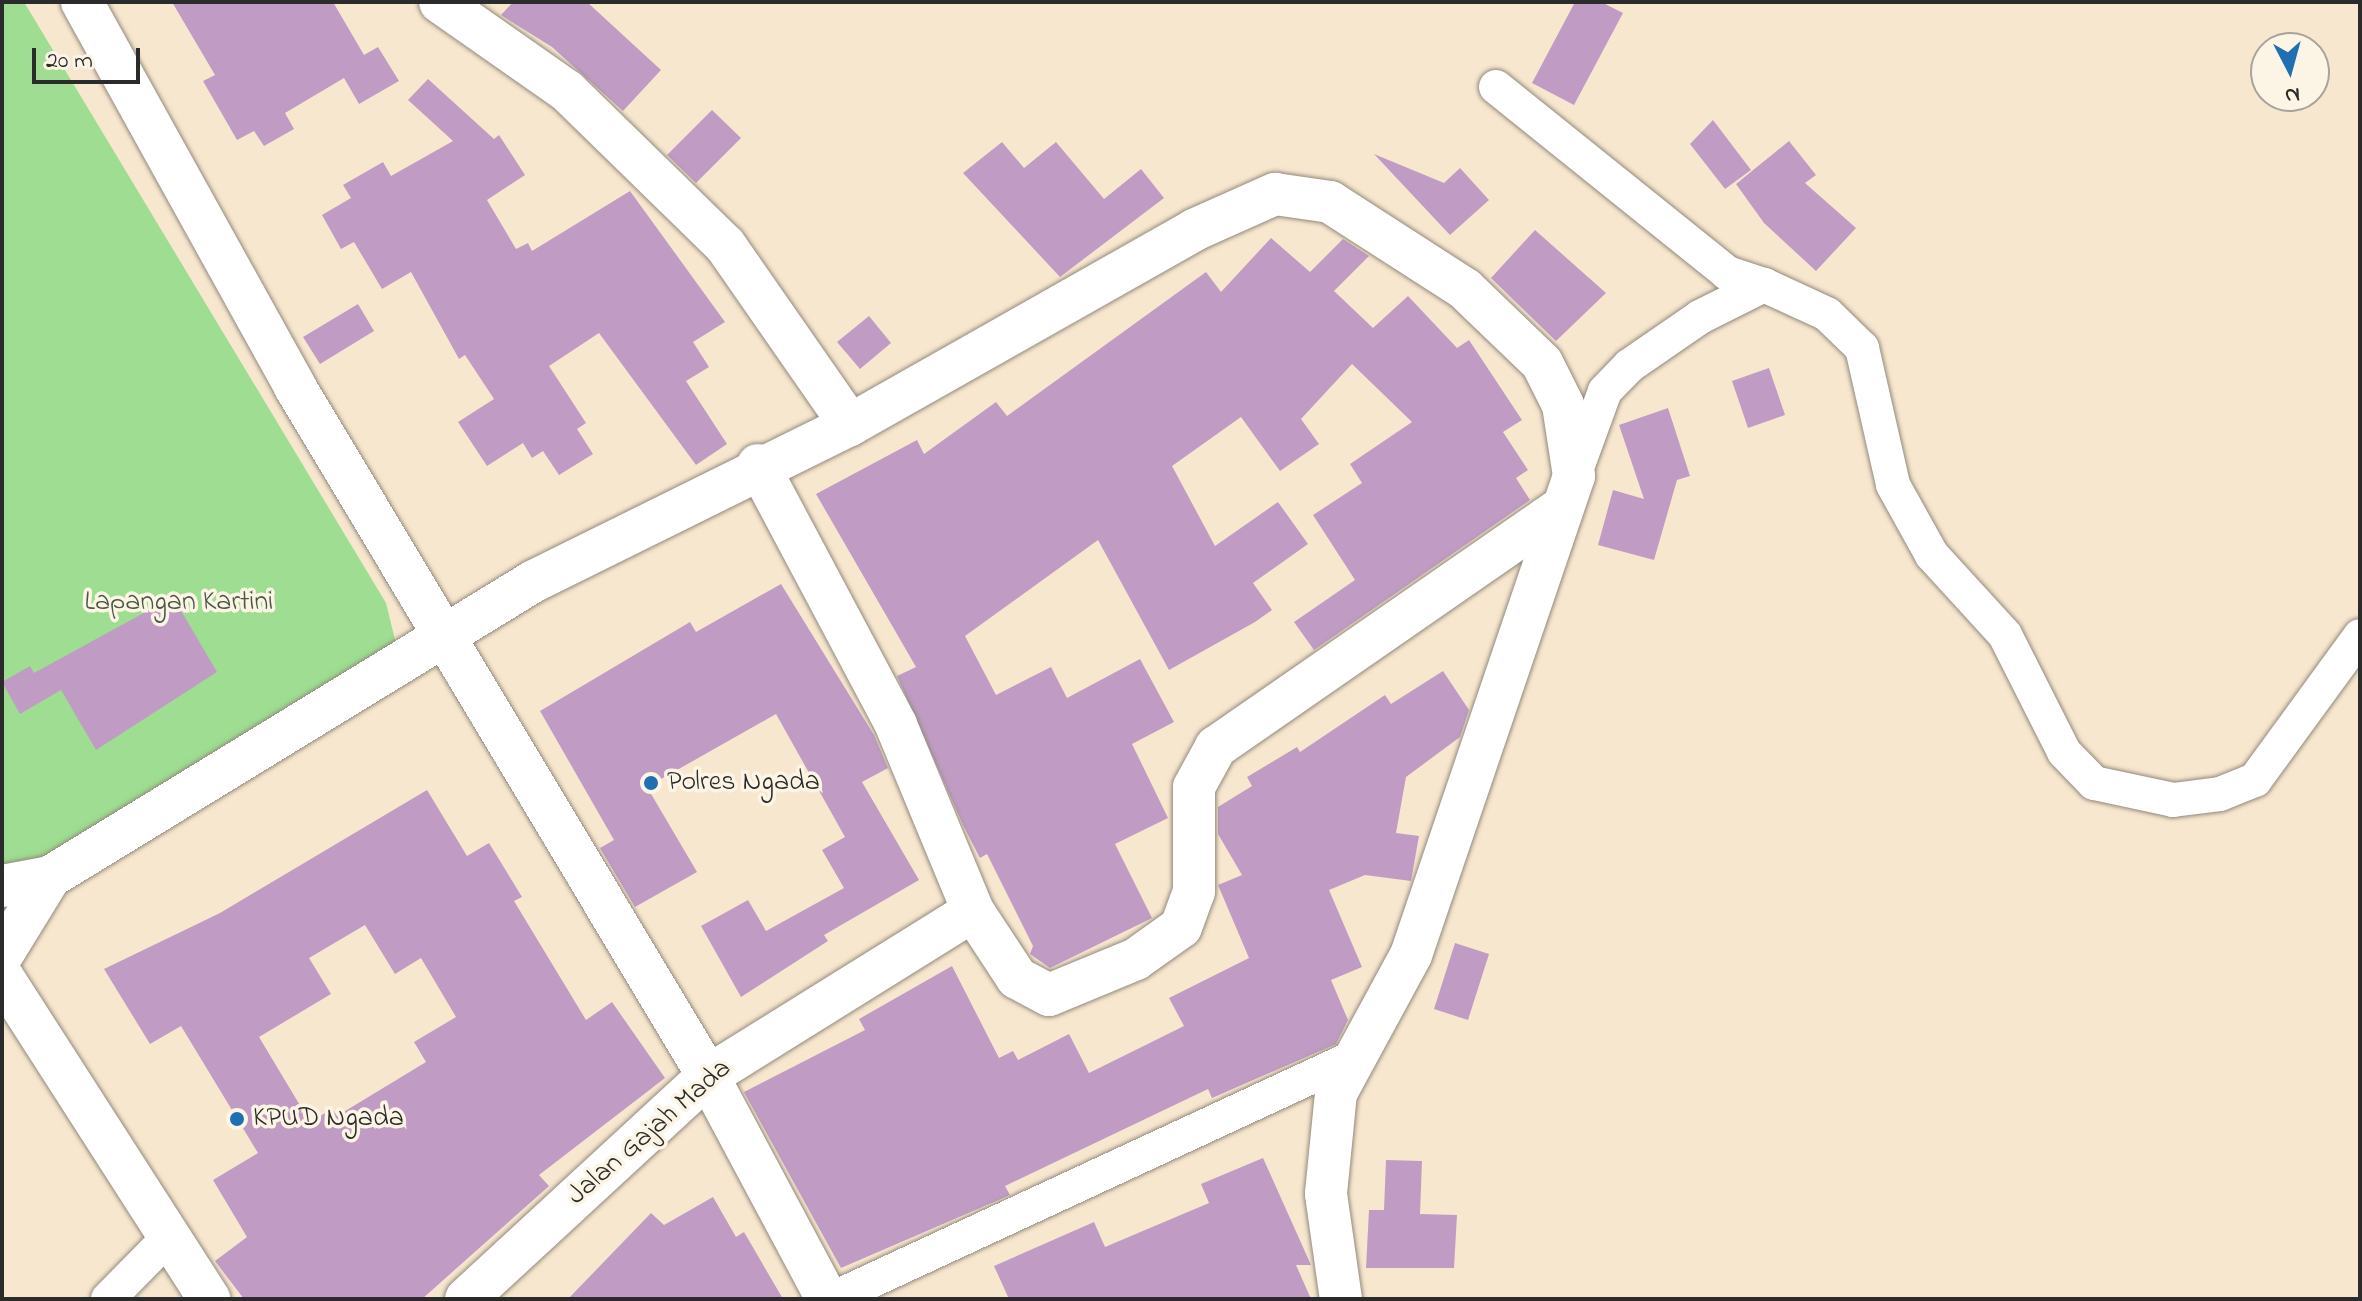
<!DOCTYPE html>
<html>
<head>
<meta charset="utf-8">
<style>
  body { margin:0 }
  #map { position:relative; width:2362px; height:1301px; overflow:hidden; background:#f8e7cf; font-family:"Indie Flower",sans-serif }
  div>[style] { position:absolute }
  .green>* { inset:0; background:#9edd92 }
  .building>* { inset:0; background:#c09cc5 }
  .roads { filter:drop-shadow(0 0 2px #92897d) drop-shadow(0 0 2px #92897d) }
  .minor>* { height:34px; margin:-17px; padding:0 17px; transform-origin:17px; border-radius:17px; background:#fff }
  .tertiary>* { height:42px; margin:-21px; padding:0 21px; transform-origin:21px; border-radius:21px; background:#fff }
  .dots>* { width:22px; height:22px; translate:-50% -50%; box-sizing:border-box; border:4px solid #fcf5e5; border-radius:50% }
  span { translate:-50% -50%; white-space:nowrap; text-align:center; line-height:1.15; -webkit-text-stroke:7px #fcf5e5; paint-order:stroke }
  .park-label { font-size:28px; color:#485845 }
  .poi-label { font-size:28px; color:#2b2b2b }
  .left { translate:0 -50%; text-align:left }
  .street-label { font-size:28px; color:#2b2b2b }
  .frame { position:absolute; inset:0; border:4px solid #2b2b2b; pointer-events:none }
  .north { position:absolute; left:2250px; top:32px; width:80px; height:80px; box-sizing:border-box; background:#fcf5e5; border:2px solid #a8a49b; border-radius:50%; rotate:174deg; font-size:22px; font-weight:700; line-height:32px; text-align:center; color:#2b2b2b }
  .north::after { content:''; display:block; margin:auto; width:28px; height:36px; background:#1f6fb2; clip-path:polygon(50% 0,100% 100%,50% 72%,0 100%) }
  .scale { position:absolute; left:32px; top:48px; width:108px; height:36px; box-sizing:border-box; border:4px solid #2b2b2b; border-top:0; padding-left:10px; font-size:24px; line-height:28px; white-space:nowrap; color:#2b2b2b; -webkit-text-stroke:6px #fcf5e5; paint-order:stroke }
</style>
</head>
<body>
<div id="map">
  <div class="green">
    <i style="clip-path:polygon(2px 2px,24px 2px,386px 603px,399px 656px,44px 878px,2px 871px)"></i>
  </div>
  <div class="building">
    <i style="clip-path:polygon(172px 2px,333px 2px,364px 55px,378px 47px,399px 81px,359px 104px,344px 78px,285px 113px,294px 129px,264px 146px,254px 131px,237px 140px,203px 81px,215px 75px)"></i>
    <i style="clip-path:polygon(513px 2px,587px 2px,661px 70px,623px 111px,552px 47px,501px 15px)"></i>
    <i style="clip-path:polygon(1575px 2px,1601px 2px,1623px 13px,1574px 105px,1532px 83px)"></i>
    <i style="clip-path:polygon(428px 79px,494px 139px,499px 135px,525px 175px,487px 200px,516px 249px,528px 243px,532px 251px,630px 191px,725px 322px,693px 342px,709px 367px,686px 381px,727px 444px,696px 465px,599px 333px,549px 366px,586px 423px,577px 429px,593px 454px,559px 475px,543px 451px,532px 458px,523px 443px,487px 466px,458px 422px,494px 399px,465px 355px,459px 359px,411px 272px,382px 289px,354px 242px,341px 249px,322px 215px,351px 198px,343px 185px,383px 162px,391px 176px,453px 141px,408px 100px)"></i>
    <i style="clip-path:polygon(712px 110px,741px 138px,696px 183px,667px 155px)"></i>
    <i style="clip-path:polygon(1713px 120px,1751px 170px,1725px 189px,1690px 144px)"></i>
    <i style="clip-path:polygon(1789px 141px,1816px 175px,1805px 183px,1856px 228px,1816px 271px,1764px 223px,1736px 184px)"></i>
    <i style="clip-path:polygon(1002px 142px,1024px 168px,1056px 142px,1104px 199px,1141px 169px,1164px 198px,1060px 277px,963px 173px)"></i>
    <i style="clip-path:polygon(1374px 154px,1444px 183px,1460px 168px,1489px 200px,1450px 235px)"></i>
    <i style="clip-path:polygon(1535px 230px,1606px 293px,1556px 341px,1491px 278px)"></i>
    <i style="clip-path:polygon(1271px 238px,1310px 272px,1343px 239px,1369px 256px,1334px 291px,1373px 328px,1408px 296px,1457px 348px,1469px 340px,1522px 420px,1503px 432px,1528px 470px,1516px 478px,1530px 500px,1314px 650px,1294px 622px,1355px 580px,1313px 515px,1362px 483px,1350px 464px,1412px 422px,1352px 364px,1301px 419px,1319px 444px,1280px 471px,1241px 417px,1172px 466px,1215px 546px,1278px 502px,1308px 544px,1253px 583px,1272px 610px,1255px 622px,1169px 670px,1098px 540px,965px 636px,996px 695px,1051px 667px,1067px 698px,1140px 659px,1174px 722px,1132px 744px,1168px 818px,1115px 844px,1152px 918px,1050px 968px,1030px 954px,1033px 946px,987px 854px,980px 858px,963px 825px,897px 676px,916px 667px,816px 494px,917px 440px,924px 454px,996px 402px,1007px 416px,1206px 272px,1221px 292px)"></i>
    <i style="clip-path:polygon(358px 304px,374px 331px,320px 364px,303px 337px)"></i>
    <i style="clip-path:polygon(869px 316px,891px 343px,860px 369px,837px 342px)"></i>
    <i style="clip-path:polygon(1769px 368px,1785px 415px,1748px 428px,1732px 381px)"></i>
    <i style="clip-path:polygon(1668px 408px,1690px 476px,1677px 480px,1654px 560px,1598px 545px,1613px 490px,1644px 499px,1619px 425px)"></i>
    <i style="clip-path:polygon(781px 584px,874px 735px,888px 768px,862px 782px,919px 880px,824px 935px,828px 941px,741px 997px,701px 926px,748px 900px,766px 931px,844px 888px,822px 850px,845px 837px,776px 714px,647px 787px,697px 872px,635px 907px,600px 848px,614px 840px,540px 711px,690px 622px,696px 632px)"></i>
    <i style="clip-path:polygon(173px 597px,217px 672px,96px 750px,61px 690px,20px 714px,2px 682px,30px 666px,34px 673px)"></i>
    <i style="clip-path:polygon(1443px 671px,1469px 710px,1460px 737px,1406px 777px,1396px 833px,1419px 836px,1411px 881px,1365px 875px,1329px 890px,1362px 967px,1331px 980px,1348px 1020px,1336px 1044px,1212px 1098px,1208px 1089px,1005px 1186px,1010px 1195px,841px 1268px,744px 1092px,865px 1030px,859px 1019px,952px 966px,999px 1058px,1013px 1051px,1018px 1060px,1069px 1034px,1089px 1073px,1184px 1026px,1169px 998px,1249px 958px,1218px 885px,1242px 875px,1218px 834px,1218px 807px,1252px 786px,1247px 777px,1297px 747px,1300px 752px,1385px 695px,1391px 704px)"></i>
    <i style="clip-path:polygon(evenodd,427px 790px,467px 856px,489px 843px,522px 897px,514px 901px,586px 1020px,612px 1002px,665px 1078px,539px 1175px,549px 1186px,422px 1299px,244px 1299px,215px 1261px,247px 1237px,213px 1180px,258px 1153px,181px 1026px,150px 1044px,104px 969px,220px 913px,427px 790px,365px 925px,395px 974px,421px 958px,456px 1017px,414px 1042px,426px 1062px,337px 1116px,332px 1109px,310px 1122px,259px 1037px,331px 994px,309px 958px,365px 925px)"></i>
    <i style="clip-path:polygon(1455px 943px,1489px 954px,1468px 1020px,1434px 1009px)"></i>
    <i style="clip-path:polygon(1263px 1158px,1311px 1265px,1296px 1265px,1311px 1299px,1009px 1299px,994px 1266px,1094px 1222px,1105px 1247px,1209px 1203px,1201px 1184px)"></i>
    <i style="clip-path:polygon(1386px 1160px,1422px 1161px,1420px 1214px,1457px 1215px,1454px 1268px,1366px 1268px,1369px 1210px,1384px 1210px)"></i>
    <i style="clip-path:polygon(713px 1197px,736px 1237px,744px 1232px,783px 1299px,568px 1299px,651px 1213px,664px 1225px)"></i>
  </div>
  <div class="roads">
    <div class="minor">
      <i style="left:1496px;top:87px;width:297px;rotate:38.8deg"></i>
      <i style="left:1727px;top:273px;width:39px;rotate:18deg"></i>
      <i style="left:1574px;top:476px;width:90px;rotate:-70deg"></i>
      <i style="left:1605px;top:391px;width:35px;rotate:-46deg"></i>
      <i style="left:1629px;top:366px;width:86px;rotate:-34.6deg"></i>
      <i style="left:1700px;top:317px;width:72px;rotate:-26.6deg"></i>
      <i style="left:1764px;top:285px;width:69px;rotate:24.7deg"></i>
      <i style="left:1827px;top:314px;width:49px;rotate:44.2deg"></i>
      <i style="left:1862px;top:348px;width:140px;rotate:77.2deg"></i>
      <i style="left:1893px;top:485px;width:80px;rotate:60.9deg"></i>
      <i style="left:1932px;top:555px;width:108px;rotate:47.6deg"></i>
      <i style="left:2005px;top:635px;width:131px;rotate:63.2deg"></i>
      <i style="left:2064px;top:752px;width:43px;rotate:45.9deg"></i>
      <i style="left:2094px;top:783px;width:81px;rotate:12.1deg"></i>
      <i style="left:2173px;top:800px;width:47px;rotate:-7.3deg"></i>
      <i style="left:2220px;top:794px;width:38px;rotate:-22deg"></i>
      <i style="left:2255px;top:780px;width:178px;rotate:-53.9deg"></i>
      <i style="left:108px;top:1299px;width:81px;rotate:-45.5deg"></i>
      <i style="left:832px;top:1299px;width:573px;rotate:-24.87deg"></i>
    </div>
    <div class="tertiary">
      <i style="left:82px;top:2px;width:440px;rotate:61deg"></i>
      <i style="left:295px;top:387px;width:803px;rotate:59.06deg"></i>
      <i style="left:708px;top:1076px;width:253px;rotate:61.9deg"></i>
      <i style="left:440px;top:2px;width:155px;rotate:35deg"></i>
      <i style="left:567px;top:91px;width:221px;rotate:44.3deg"></i>
      <i style="left:725px;top:245px;width:219px;rotate:55.2deg"></i>
      <i style="left:758px;top:465px;width:294px;rotate:62deg"></i>
      <i style="left:896px;top:725px;width:201px;rotate:67.5deg"></i>
      <i style="left:973px;top:911px;width:80px;rotate:56.7deg"></i>
      <i style="left:1017px;top:978px;width:36px;rotate:28deg"></i>
      <i style="left:1049px;top:995px;width:94px;rotate:-22.5deg"></i>
      <i style="left:1136px;top:959px;width:55px;rotate:-35.4deg"></i>
      <i style="left:1181px;top:927px;width:37px;rotate:-70deg"></i>
      <i style="left:1194px;top:892px;width:105px;rotate:-90deg"></i>
      <i style="left:1194px;top:787px;width:46px;rotate:-61.2deg"></i>
      <i style="left:1216px;top:747px;width:422px;rotate:-34.7deg"></i>
      <i style="left:2px;top:886px;width:49px;rotate:-10.6deg"></i>
      <i style="left:50px;top:877px;width:567px;rotate:-31.45deg"></i>
      <i style="left:534px;top:581px;width:352px;rotate:-26.3deg"></i>
      <i style="left:850px;top:425px;width:395px;rotate:-29.5deg"></i>
      <i style="left:1194px;top:230px;width:89px;rotate:-24deg"></i>
      <i style="left:1275px;top:194px;width:56px;rotate:8.3deg"></i>
      <i style="left:1330px;top:202px;width:161px;rotate:32.8deg"></i>
      <i style="left:1465px;top:289px;width:107px;rotate:43.9deg"></i>
      <i style="left:1542px;top:363px;width:47px;rotate:63.4deg"></i>
      <i style="left:1563px;top:405px;width:72px;rotate:81.2deg"></i>
      <i style="left:1574px;top:476px;width:506px;rotate:108.79deg"></i>
      <i style="left:1411px;top:955px;width:157px;rotate:118.5deg"></i>
      <i style="left:1336px;top:1093px;width:101px;rotate:95.7deg"></i>
      <i style="left:1326px;top:1194px;width:106px;rotate:81.9deg"></i>
      <i style="left:2px;top:955px;width:92px;rotate:-58.4deg"></i>
      <i style="left:2px;top:976px;width:384px;rotate:57.3deg"></i>
      <i style="left:466px;top:1299px;width:329px;rotate:-42.7deg"></i>
      <i style="left:708px;top:1076px;width:312px;rotate:-31.9deg"></i>
    </div>
  </div>
  <div class="dots">
    <i style="left:651px;top:783px;background:#1f6fb2"></i>
    <i style="left:237px;top:1119px;background:#1f6fb2"></i>
  </div>
  <div class="park-label">
    <span style="left:179px;top:603px">Lapangan Kartini</span>
  </div>
  <div class="poi-label">
    <span class="left" style="left:667px;top:783px">Polres Ngada</span>
    <span class="left" style="left:253px;top:1119px">KPUD Ngada</span>
  </div>
  <div class="street-label">
    <span style="left:650px;top:1133px;rotate:-41deg">Jalan Gajah Mada</span>
  </div>
  <div class="frame"></div>
  <div class="north">N</div>
  <div class="scale">20 m</div>
</div>
</body>
</html>
